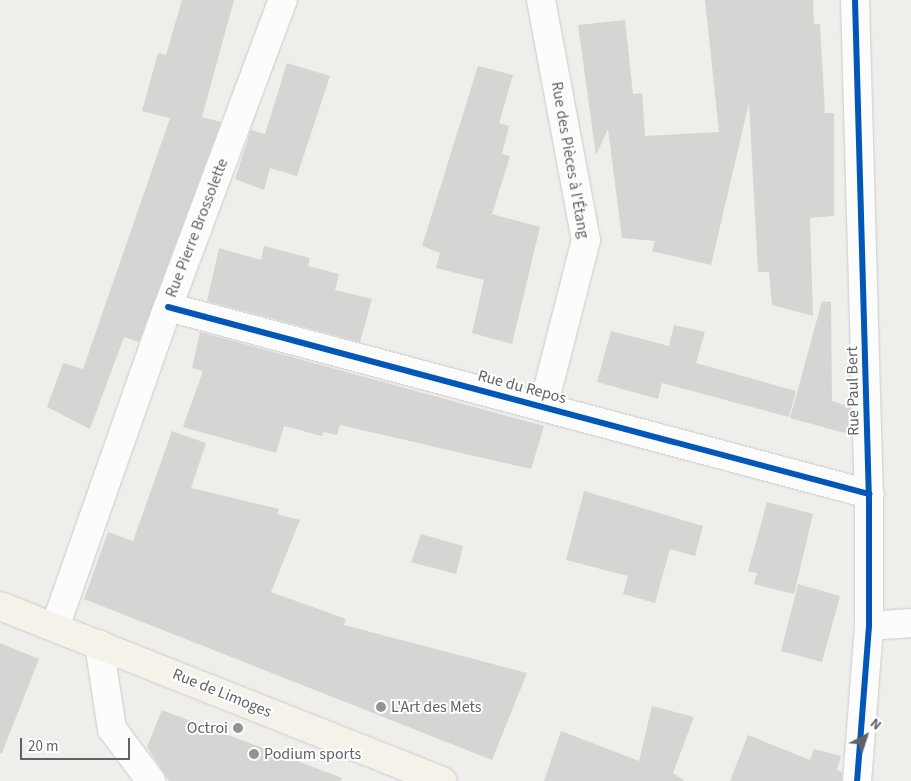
<!DOCTYPE html>
<html>
<head>
<meta charset="utf-8">
<style>
  body { margin:0 }
  #map { position:relative; width:911px; height:781px; overflow:hidden; background:#efeeea; font-family:"Source Sans 3",sans-serif }
  div>[style] { position:absolute }
  .building>* { inset:0; background:#d6d5d3 }
  .roads { filter:drop-shadow(0 0 1px #cbcccc) drop-shadow(0 0 1px #cbcccc) }
  .minor>* { height:28px; margin:-14px; padding:0 14px; transform-origin:14px; border-radius:14px; background:#fdfcfc }
  .major>* { height:28px; margin:-14px; padding:0 14px; transform-origin:14px; border-radius:14px; background:#f4f2e9 }
  .cycleway>* { height:6px; margin:-3px; padding:0 3px; transform-origin:3px; border-radius:3px; background:#0057b8 }
  .dots>* { width:14px; height:14px; translate:-50% -50%; box-sizing:border-box; border:2px solid #fff; border-radius:50% }
  span { translate:-50% -50%; white-space:nowrap; text-align:center; line-height:1.15; -webkit-text-stroke:4px #fff; paint-order:stroke }
  .street-label { font-size:16px; color:#5f6368 }
  .poi-label { font-size:16px; color:#5f6368 }
  .left { translate:0 -50%; text-align:left }
  .right { translate:-100% -50%; text-align:right }
  .north { position:absolute; left:841px; top:711px; width:50px; height:50px; -webkit-text-stroke:4px #fff; paint-order:stroke; rotate:40deg; font-size:14px; font-weight:700; line-height:20px; text-align:center; color:#5f6368 }
  .north::after { content:''; display:block; margin:auto; width:18px; height:22px; background:#5f6368; clip-path:polygon(50% 0,100% 100%,50% 72%,0 100%) }
  .scale { position:absolute; left:20px; top:738px; width:110px; height:22px; box-sizing:border-box; border:2px solid #5f6368; border-top:0; padding-left:6px; font-size:15px; line-height:18px; white-space:nowrap; color:#5f6368; -webkit-text-stroke:4px #fff; paint-order:stroke }
</style>
</head>
<body>
<div id="map">
  <div class="building">
    <i style="clip-path:polygon(182px 0,234px 0,202px 117px,221px 122px,139px 342px,124px 337px,90px 429px,47px 407px,63px 363px,83px 369px,170px 118px,142px 111px,158px 53px,166px 55px)"></i>
    <i style="clip-path:polygon(705px 0,813px 0,814px 24px,820px 24px,825px 113px,834px 113px,834px 216px,810px 218px,813px 316px,772px 305px,769px 272px,758px 272px,749px 103px,711px 265px,652px 251px,655px 241px,622px 238px,608px 129px,596px 155px,578px 25px,625px 20px,633px 94px,642px 93px,645px 136px,719px 132px)"></i>
    <i style="clip-path:polygon(287px 63px,330px 76px,297px 176px,270px 168px,264px 190px,235px 179px,251px 130px,265px 134px)"></i>
    <i style="clip-path:polygon(478px 66px,513px 75px,499px 123px,509px 126px,502px 154px,510px 156px,492px 214px,540px 227px,512px 344px,472px 333px,484px 280px,436px 268px,440px 253px,422px 246px)"></i>
    <i style="clip-path:polygon(264px 246px,310px 258px,308px 266px,339px 274px,335px 290px,372px 299px,360px 342px,207px 301px,219px 248px,261px 260px)"></i>
    <i style="clip-path:polygon(822px 301px,831px 302px,832px 401px,851px 407px,852px 435px,790px 418px)"></i>
    <i style="clip-path:polygon(674px 325px,705px 332px,696px 363px,796px 391px,789px 417px,662px 383px,658px 399px,597px 382px,611px 331px,669px 346px)"></i>
    <i style="clip-path:polygon(200px 332px,544px 426px,531px 469px,340px 425px,337px 435px,323px 432px,322px 436px,284px 426px,276px 453px,183px 427px,203px 371px,192px 368px)"></i>
    <i style="clip-path:polygon(172px 431px,206px 443px,191px 488px,279px 509px,277px 514px,300px 520px,271px 592px,346px 619px,344px 625px,527px 673px,492px 760px,84px 599px,108px 532px,133px 541px)"></i>
    <i style="clip-path:polygon(584px 491px,703px 526px,695px 556px,670px 549px,655px 603px,623px 594px,628px 576px,566px 560px)"></i>
    <i style="clip-path:polygon(767px 502px,813px 514px,794px 594px,754px 584px,757px 573px,748px 571px)"></i>
    <i style="clip-path:polygon(421px 534px,463px 546px,456px 574px,411px 562px)"></i>
    <i style="clip-path:polygon(798px 584px,840px 596px,822px 662px,781px 651px)"></i>
    <i style="clip-path:polygon(0 643px,39px 659px,2px 753px,0 753px)"></i>
    <i style="clip-path:polygon(652px 706px,694px 717px,673px 773px,685px 781px,544px 781px,561px 731px,639px 761px)"></i>
    <i style="clip-path:polygon(162px 710px,342px 778px,341px 781px,169px 781px,147px 747px)"></i>
    <i style="clip-path:polygon(748px 735px,810px 760px,814px 749px,841px 756px,837px 770px,842px 772px,842px 781px,730px 781px)"></i>
  </div>
  <div class="roads">
    <div class="minor">
      <i style="left:541px;top:0;width:244px;rotate:79.4deg"></i>
      <i style="left:586px;top:240px;width:172px;rotate:104.4deg"></i>
      <i style="left:855px;top:0;width:494px;rotate:88.4deg"></i>
      <i style="left:869px;top:494px;width:132px;rotate:90deg"></i>
      <i style="left:869px;top:626px;width:155px;rotate:94.4deg"></i>
      <i style="left:168px;top:307px;width:726px;rotate:14.94deg"></i>
      <i style="left:869px;top:626px;width:42px;rotate:-4.1deg"></i>
      <i style="left:55px;top:627px;width:339px;rotate:-70.6deg"></i>
      <i style="left:168px;top:307px;width:328px;rotate:-69.5deg"></i>
      <i style="left:99px;top:644px;width:86px;rotate:81.3deg"></i>
      <i style="left:112px;top:729px;width:65px;rotate:53.1deg"></i>
    </div>
    <div class="major">
      <i style="left:0;top:606px;width:476px;rotate:21.6deg"></i>
    </div>
  </div>
  <div class="cycleway">
    <i style="left:855px;top:0;width:494px;rotate:88.4deg"></i>
    <i style="left:869px;top:494px;width:132px;rotate:90deg"></i>
    <i style="left:869px;top:626px;width:155px;rotate:94.4deg"></i>
    <i style="left:168px;top:307px;width:726px;rotate:14.94deg"></i>
  </div>
  <div class="dots">
    <i style="left:381px;top:707px;background:#919496"></i>
    <i style="left:238px;top:728px;background:#919496"></i>
    <i style="left:254px;top:754px;background:#919496"></i>
  </div>
  <div class="street-label">
    <span style="left:570px;top:160px;rotate:80deg">Rue des Pièces à l'Étang</span>
    <span style="left:197px;top:228px;rotate:-69deg">Rue Pierre Brossolette</span>
    <span style="left:522px;top:387px;rotate:15deg">Rue du Repos</span>
    <span style="left:853px;top:391px;rotate:-91deg">Rue Paul Bert</span>
    <span style="left:222px;top:693px;rotate:22deg">Rue de Limoges</span>
  </div>
  <div class="poi-label">
    <span class="left" style="left:391px;top:707px">L'Art des Mets</span>
    <span class="right" style="left:228px;top:728px">Octroi</span>
    <span class="left" style="left:264px;top:754px">Podium sports</span>
  </div>
  <div class="north">N</div>
  <div class="scale">20 m</div>
</div>
</body>
</html>
